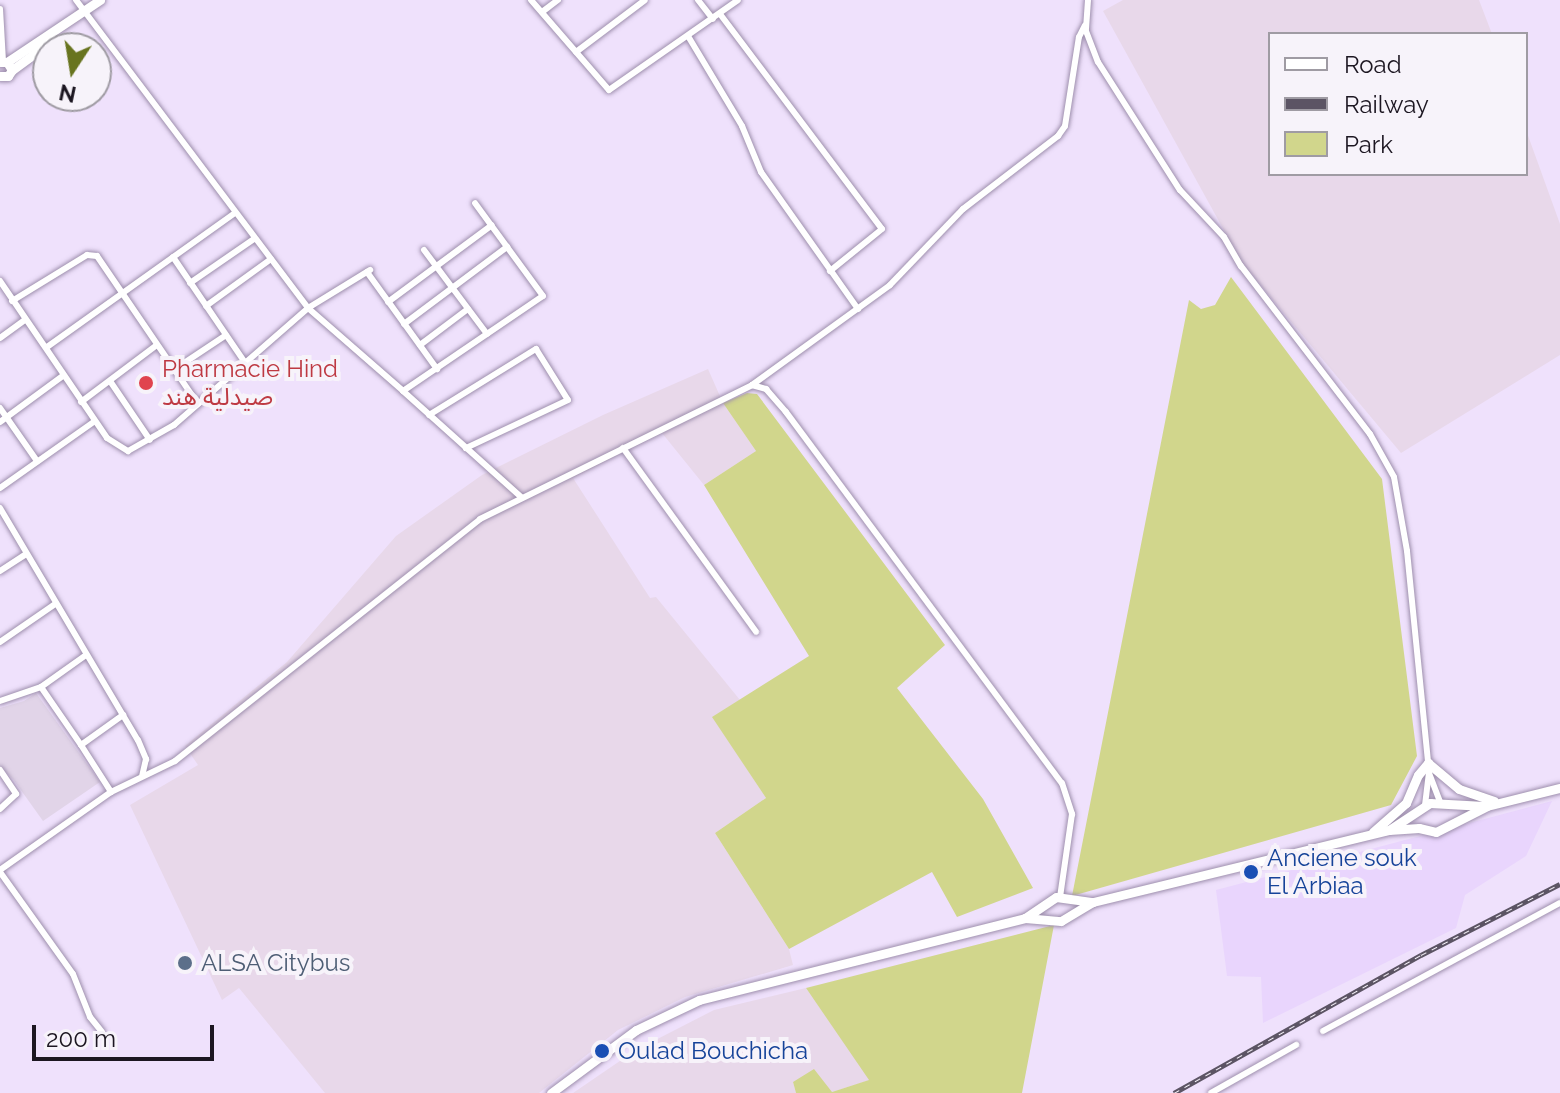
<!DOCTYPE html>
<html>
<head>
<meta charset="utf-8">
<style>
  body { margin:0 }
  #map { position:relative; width:1560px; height:1093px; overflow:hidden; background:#efe1fc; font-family:Raleway,"Noto Sans Arabic",sans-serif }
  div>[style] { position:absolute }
  .built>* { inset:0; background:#e9d5fd }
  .industrial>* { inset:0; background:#e8d8ea }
  .education>* { inset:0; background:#e1d4e8 }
  .green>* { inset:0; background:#d1d68c }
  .roads { filter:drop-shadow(0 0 2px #9e8fad) drop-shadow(0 0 2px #9e8fad) }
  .minor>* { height:6px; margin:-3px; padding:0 3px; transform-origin:3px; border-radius:3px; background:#fff }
  .primary>* { height:9px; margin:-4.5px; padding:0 4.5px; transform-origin:4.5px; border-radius:4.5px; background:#fff }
  .rail>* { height:5px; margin-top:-2.5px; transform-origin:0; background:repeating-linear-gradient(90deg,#f7f3fa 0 6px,#5c5464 0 12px); box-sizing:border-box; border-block:2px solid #5c5464 }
  .dots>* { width:22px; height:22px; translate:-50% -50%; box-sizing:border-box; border:4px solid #f7f3fa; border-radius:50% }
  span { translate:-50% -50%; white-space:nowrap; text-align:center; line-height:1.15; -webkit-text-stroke:8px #f7f3fa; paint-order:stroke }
  .health-label { font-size:24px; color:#be3a42 }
  .left { translate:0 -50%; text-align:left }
  .transit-label { font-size:24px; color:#164399 }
  .service-label { font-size:24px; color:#4e5e75 }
  .legend { position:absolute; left:1268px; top:32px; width:260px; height:144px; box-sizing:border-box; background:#f7f3fa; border:2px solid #9f9ba3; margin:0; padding:10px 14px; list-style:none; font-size:24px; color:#1c1621 }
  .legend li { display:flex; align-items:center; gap:16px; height:40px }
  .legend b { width:40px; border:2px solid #9f9ba3 }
  .north { position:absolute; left:32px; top:32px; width:80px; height:80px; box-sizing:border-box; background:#f7f3fa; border:2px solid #9f9ba3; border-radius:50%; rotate:192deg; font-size:22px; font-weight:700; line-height:32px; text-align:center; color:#1c1621 }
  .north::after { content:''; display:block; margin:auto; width:28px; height:36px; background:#68741f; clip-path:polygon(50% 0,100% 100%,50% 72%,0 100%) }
  .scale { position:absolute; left:32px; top:1025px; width:182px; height:36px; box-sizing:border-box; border:4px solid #1c1621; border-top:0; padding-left:10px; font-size:24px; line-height:28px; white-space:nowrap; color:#1c1621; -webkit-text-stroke:6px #f7f3fa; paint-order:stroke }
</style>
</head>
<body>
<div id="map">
  <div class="built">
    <i style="clip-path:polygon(1552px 801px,1526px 856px,1465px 895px,1456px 928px,1263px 1023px,1261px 977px,1227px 976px,1216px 890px)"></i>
  </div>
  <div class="industrial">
    <i style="clip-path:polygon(1123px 0,1479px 0,1492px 34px,1270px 34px,1270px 174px,1526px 174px,1526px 130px,1560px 224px,1560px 355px,1401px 453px,1242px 263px,1103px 11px)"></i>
    <i style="clip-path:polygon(708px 369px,723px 403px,756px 451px,704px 485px,662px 433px,573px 478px,650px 598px,656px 597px,740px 700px,713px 717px,766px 798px,715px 833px,789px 949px,793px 965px,685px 997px,618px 1030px,539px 1093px,325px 1093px,239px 988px,222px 1000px,130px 805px,198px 765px,185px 746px,287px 662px,396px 536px,482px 475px,603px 415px)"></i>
    <i style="clip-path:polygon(806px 988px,870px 1080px,832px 1092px,793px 1082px,796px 1093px,573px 1093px,636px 1050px,714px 1010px)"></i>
  </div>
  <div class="education">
    <i style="clip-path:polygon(36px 693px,100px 782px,43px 821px,13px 779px,0 767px,0 708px,24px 701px)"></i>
  </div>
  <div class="green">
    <i style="clip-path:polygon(1231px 277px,1382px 479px,1417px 756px,1391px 805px,1072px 896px,1189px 300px,1201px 309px,1215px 305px)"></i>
    <i style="clip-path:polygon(747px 393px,757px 394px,945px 645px,897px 688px,983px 799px,1033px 888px,957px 917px,932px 872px,789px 949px,715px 833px,766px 798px,712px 717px,809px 656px,704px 485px,756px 451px,723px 403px)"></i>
    <i style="clip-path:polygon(1054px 925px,1022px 1093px,796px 1093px,793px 1082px,814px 1069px,832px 1092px,869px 1080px,806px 988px)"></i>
  </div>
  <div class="roads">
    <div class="minor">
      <i style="left:76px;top:0;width:386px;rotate:53deg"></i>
      <i style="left:308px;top:308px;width:126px;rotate:41.1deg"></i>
      <i style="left:403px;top:391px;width:169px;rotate:-34.2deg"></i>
      <i style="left:543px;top:296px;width:115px;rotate:-126.2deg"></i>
      <i style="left:531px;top:0;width:119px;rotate:49.1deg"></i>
      <i style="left:609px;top:90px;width:157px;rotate:-34.9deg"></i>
      <i style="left:698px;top:0;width:24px;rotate:52deg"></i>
      <i style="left:1088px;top:0;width:31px;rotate:94deg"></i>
      <i style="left:1086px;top:31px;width:33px;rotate:69deg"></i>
      <i style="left:1098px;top:62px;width:152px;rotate:57.4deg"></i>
      <i style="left:1180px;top:190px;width:64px;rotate:46.9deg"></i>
      <i style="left:1224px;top:237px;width:34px;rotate:60deg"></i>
      <i style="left:1241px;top:266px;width:212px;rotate:52.5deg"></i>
      <i style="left:1370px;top:434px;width:49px;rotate:60.8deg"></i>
      <i style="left:1394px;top:477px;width:75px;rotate:80deg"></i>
      <i style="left:1407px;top:551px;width:223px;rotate:84.3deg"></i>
      <i style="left:1429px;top:773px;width:33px;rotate:69deg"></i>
      <i style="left:0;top:9px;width:52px;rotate:86.7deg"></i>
      <i style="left:542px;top:12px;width:20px;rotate:-37deg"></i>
      <i style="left:720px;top:14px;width:269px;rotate:53deg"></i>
      <i style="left:882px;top:229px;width:67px;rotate:141.1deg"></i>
      <i style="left:688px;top:36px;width:105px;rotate:59deg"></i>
      <i style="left:742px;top:126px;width:50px;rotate:67.6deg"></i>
      <i style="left:761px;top:172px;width:168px;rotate:54.7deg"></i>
      <i style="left:576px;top:52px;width:86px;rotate:-37deg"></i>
      <i style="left:424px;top:250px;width:105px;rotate:53.1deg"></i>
      <i style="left:173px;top:257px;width:126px;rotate:55.7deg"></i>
      <i style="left:367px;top:272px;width:120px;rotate:54.2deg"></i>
      <i style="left:0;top:281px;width:190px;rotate:55.7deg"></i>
      <i style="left:107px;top:438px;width:25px;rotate:32deg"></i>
      <i style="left:128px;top:451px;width:53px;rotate:-29.5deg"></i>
      <i style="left:174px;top:425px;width:178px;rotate:-41.1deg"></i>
      <i style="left:308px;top:308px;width:73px;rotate:-31.5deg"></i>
      <i style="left:190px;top:283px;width:78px;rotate:-34.5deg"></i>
      <i style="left:12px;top:301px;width:88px;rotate:-31.5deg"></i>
      <i style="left:87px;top:255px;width:10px;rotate:6deg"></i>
      <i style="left:97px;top:256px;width:179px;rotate:55.7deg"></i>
      <i style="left:388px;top:302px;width:129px;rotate:-36.5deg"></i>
      <i style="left:206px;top:306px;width:80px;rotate:-35.9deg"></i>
      <i style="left:404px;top:324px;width:129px;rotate:-36.8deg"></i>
      <i style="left:0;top:338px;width:31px;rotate:-36deg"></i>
      <i style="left:420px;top:345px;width:60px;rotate:-36.9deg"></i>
      <i style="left:47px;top:347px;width:231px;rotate:-35.5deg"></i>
      <i style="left:175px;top:369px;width:61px;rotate:-33.7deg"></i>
      <i style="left:110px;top:381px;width:71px;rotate:55.9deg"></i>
      <i style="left:752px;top:385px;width:170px;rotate:-35.9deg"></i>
      <i style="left:890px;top:285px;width:105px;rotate:-46.2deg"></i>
      <i style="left:963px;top:209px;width:120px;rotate:-37.5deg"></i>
      <i style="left:1058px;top:136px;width:12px;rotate:-55deg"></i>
      <i style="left:1065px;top:126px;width:90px;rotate:-81.1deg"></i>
      <i style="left:1079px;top:37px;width:13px;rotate:-63deg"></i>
      <i style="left:403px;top:391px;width:159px;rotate:41.9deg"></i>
      <i style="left:81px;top:402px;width:95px;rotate:-36.9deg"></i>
      <i style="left:0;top:408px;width:65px;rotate:55.1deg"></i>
      <i style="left:429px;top:415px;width:126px;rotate:-31.7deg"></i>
      <i style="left:536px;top:349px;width:60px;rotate:57.9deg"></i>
      <i style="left:568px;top:400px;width:113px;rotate:154.8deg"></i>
      <i style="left:0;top:422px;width:79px;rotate:-36.3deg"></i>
      <i style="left:623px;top:448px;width:227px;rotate:54.1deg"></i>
      <i style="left:0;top:488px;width:116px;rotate:-35.2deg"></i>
      <i style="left:0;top:508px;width:270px;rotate:59.3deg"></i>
      <i style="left:138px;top:740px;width:21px;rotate:67deg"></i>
      <i style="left:146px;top:759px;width:17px;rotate:103deg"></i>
      <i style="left:0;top:571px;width:31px;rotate:-33deg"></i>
      <i style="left:0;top:642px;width:67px;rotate:-34.6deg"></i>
      <i style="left:41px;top:687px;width:70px;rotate:55.4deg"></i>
      <i style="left:81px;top:745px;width:52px;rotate:-35.5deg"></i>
      <i style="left:0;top:701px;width:43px;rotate:-18.9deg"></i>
      <i style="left:41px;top:687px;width:55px;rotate:-35.4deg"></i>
      <i style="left:81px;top:745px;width:56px;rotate:57.4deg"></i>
      <i style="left:0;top:770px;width:29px;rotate:56deg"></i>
      <i style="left:16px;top:794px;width:22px;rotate:137deg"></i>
      <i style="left:1425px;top:805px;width:32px;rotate:-83deg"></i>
      <i style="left:0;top:870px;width:136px;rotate:-35.1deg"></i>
      <i style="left:111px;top:792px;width:71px;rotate:-25.8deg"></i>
      <i style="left:175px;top:761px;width:389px;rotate:-38.4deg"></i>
      <i style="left:480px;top:519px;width:303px;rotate:-26.2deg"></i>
      <i style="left:752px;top:385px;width:15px;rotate:16deg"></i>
      <i style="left:766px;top:389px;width:30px;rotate:49deg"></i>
      <i style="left:786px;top:412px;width:462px;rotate:53.4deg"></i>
      <i style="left:1062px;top:783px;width:33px;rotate:72deg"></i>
      <i style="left:1072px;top:814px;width:84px;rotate:98.2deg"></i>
      <i style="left:0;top:872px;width:125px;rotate:54.4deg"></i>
      <i style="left:73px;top:974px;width:46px;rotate:68.4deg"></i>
      <i style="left:90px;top:1017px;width:19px;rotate:51deg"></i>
      <i style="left:1323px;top:1031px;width:269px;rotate:-28.4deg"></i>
      <i style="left:1211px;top:1093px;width:98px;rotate:-29.5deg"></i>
    </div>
    <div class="primary">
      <i style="left:0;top:62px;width:7px"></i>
      <i style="left:7px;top:62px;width:9px;rotate:58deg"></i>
      <i style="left:12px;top:70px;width:7px;rotate:124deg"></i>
      <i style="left:8px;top:76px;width:8px;rotate:180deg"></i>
      <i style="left:7px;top:62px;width:112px;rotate:-33.7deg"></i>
      <i style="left:12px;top:70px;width:32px;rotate:-36deg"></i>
      <i style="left:38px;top:51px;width:19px;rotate:-51deg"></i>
      <i style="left:1389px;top:830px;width:49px;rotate:-33.4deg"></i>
      <i style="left:1430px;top:803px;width:54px;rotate:3.2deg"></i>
      <i style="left:1373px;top:832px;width:44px;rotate:-41.3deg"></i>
      <i style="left:1406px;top:803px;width:30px;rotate:-67deg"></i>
      <i style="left:1418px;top:775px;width:16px;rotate:-50deg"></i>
      <i style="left:1428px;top:763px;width:40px;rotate:40deg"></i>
      <i style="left:1459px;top:789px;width:37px;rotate:19deg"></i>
      <i style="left:1025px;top:918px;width:36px;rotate:5deg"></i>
      <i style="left:1061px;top:921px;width:37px;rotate:-31deg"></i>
      <i style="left:551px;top:1093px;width:106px;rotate:-36.5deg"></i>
      <i style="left:636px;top:1030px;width:70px;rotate:-25.5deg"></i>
      <i style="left:699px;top:1000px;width:336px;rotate:-14.1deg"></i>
      <i style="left:1025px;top:918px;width:37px;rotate:-34deg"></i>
      <i style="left:1056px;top:897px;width:37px;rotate:8deg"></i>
      <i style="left:1093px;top:902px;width:305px;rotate:-13.7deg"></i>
      <i style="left:1389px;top:830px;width:30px;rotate:-4deg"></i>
      <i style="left:1419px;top:828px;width:17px;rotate:13deg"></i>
      <i style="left:1436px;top:832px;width:57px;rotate:-27deg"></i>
      <i style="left:1487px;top:806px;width:75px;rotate:-13.9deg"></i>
    </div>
  </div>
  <div class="rail">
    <i style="left:1174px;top:1093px;width:283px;rotate:-29.2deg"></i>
    <i style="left:1421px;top:955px;width:156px;rotate:-27.1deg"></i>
  </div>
  <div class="dots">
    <i style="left:146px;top:383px;background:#e0444e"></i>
    <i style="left:1251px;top:872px;background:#1a4fb4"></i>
    <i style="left:185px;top:963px;background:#5c6f8a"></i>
    <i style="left:602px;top:1051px;background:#1a4fb4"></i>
  </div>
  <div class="health-label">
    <span class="left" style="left:162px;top:383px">Pharmacie Hind<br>صيدلية هند</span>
  </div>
  <div class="transit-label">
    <span class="left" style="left:1267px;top:872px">Anciene souk<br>El Arbiaa</span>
    <span class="left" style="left:618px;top:1051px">Oulad Bouchicha</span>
  </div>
  <div class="service-label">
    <span class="left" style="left:201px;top:963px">ALSA Citybus</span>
  </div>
  <ul class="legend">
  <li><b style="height:10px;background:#fff"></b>Road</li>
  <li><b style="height:10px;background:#5c5464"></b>Railway</li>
  <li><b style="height:22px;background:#d1d68c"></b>Park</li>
  </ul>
  <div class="north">N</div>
  <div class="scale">200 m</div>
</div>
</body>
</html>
